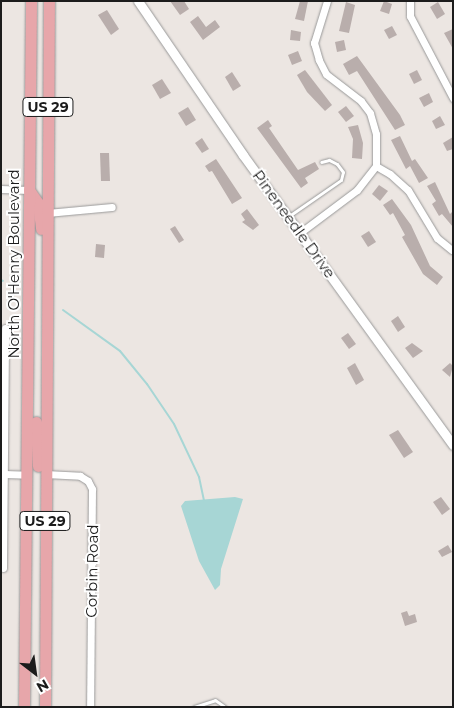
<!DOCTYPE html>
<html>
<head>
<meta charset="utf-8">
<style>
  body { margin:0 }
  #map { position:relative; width:454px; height:708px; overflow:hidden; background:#ece6e2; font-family:Montserrat,sans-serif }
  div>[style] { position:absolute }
  .water>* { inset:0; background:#a7d6d5 }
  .stream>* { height:2px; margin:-1px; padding:0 1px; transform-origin:1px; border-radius:1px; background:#a7d6d5 }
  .building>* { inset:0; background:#b9aeac }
  .roads { filter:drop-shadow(0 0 1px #999) drop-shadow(0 0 1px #999) }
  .service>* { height:3px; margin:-1.5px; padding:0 1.5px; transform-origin:1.5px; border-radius:1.5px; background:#fff }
  .minor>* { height:7px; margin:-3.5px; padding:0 3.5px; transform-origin:3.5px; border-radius:3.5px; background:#fff }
  .tertiary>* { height:9px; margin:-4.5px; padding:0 4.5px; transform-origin:4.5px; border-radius:4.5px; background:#fff }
  .trunk>* { height:11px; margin:-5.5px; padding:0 5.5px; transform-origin:5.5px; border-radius:5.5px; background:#e7a6aa }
  span { translate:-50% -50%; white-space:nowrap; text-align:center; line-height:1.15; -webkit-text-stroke:4px #fff; paint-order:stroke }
  .shield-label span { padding:1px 4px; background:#fff; border:1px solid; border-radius:4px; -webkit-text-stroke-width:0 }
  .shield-label { font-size:14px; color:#1c1c1c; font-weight:700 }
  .street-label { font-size:15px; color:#1c1c1c }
  .frame { position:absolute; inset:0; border:2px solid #1c1c1c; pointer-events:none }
  .north { position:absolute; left:10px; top:648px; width:50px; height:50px; -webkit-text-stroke:4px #fff; paint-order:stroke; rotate:150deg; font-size:14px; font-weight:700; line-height:20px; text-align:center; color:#1c1c1c }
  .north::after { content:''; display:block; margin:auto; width:18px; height:22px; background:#1c1c1c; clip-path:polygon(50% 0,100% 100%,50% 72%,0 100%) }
</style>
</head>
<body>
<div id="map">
  <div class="water">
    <i style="clip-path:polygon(235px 497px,243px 499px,221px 569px,220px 585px,215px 590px,199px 561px,181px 506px,185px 501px)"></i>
  </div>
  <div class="stream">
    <i style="left:1px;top:280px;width:2px;rotate:27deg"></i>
    <i style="left:63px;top:310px;width:70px;rotate:35.7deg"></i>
    <i style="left:120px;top:351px;width:43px;rotate:50.7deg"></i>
    <i style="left:147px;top:384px;width:48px;rotate:56deg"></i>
    <i style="left:174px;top:424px;width:59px;rotate:64.7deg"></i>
    <i style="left:199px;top:477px;width:25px;rotate:78deg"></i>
  </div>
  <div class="building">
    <i style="clip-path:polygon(170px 1px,184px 1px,189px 9px,180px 15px)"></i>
    <i style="clip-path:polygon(300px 1px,308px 1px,304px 21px,295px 19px)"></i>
    <i style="clip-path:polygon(384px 1px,392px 4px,389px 14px,380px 11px)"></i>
    <i style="clip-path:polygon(346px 2px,355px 5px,349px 33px,339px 31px)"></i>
    <i style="clip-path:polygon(438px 2px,445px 14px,437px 19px,430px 7px)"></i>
    <i style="clip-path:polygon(107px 10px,119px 29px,111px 35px,98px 15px)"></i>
    <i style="clip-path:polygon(198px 16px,206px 27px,215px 20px,220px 27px,203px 40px,190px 22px)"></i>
    <i style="clip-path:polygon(392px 26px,397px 35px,389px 39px,384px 30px)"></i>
    <i style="clip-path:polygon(453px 29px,453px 49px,444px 33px)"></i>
    <i style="clip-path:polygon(291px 30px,301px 32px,300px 41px,290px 40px)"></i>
    <i style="clip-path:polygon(344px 40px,346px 50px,337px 52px,335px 42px)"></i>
    <i style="clip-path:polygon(298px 51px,302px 61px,292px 65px,288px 55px)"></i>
    <i style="clip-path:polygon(357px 56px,400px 115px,405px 125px,395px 130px,357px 71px,349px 75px,343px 64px)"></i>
    <i style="clip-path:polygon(305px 70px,332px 105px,325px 111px,307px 92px,297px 75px)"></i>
    <i style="clip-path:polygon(417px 70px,422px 80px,414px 84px,409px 74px)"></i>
    <i style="clip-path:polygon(232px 72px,241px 86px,233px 91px,225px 77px)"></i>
    <i style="clip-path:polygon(162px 79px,171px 93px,160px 99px,152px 85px)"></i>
    <i style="clip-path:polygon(429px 93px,433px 102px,424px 107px,419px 98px)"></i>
    <i style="clip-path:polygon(346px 106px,354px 116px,346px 122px,338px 112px)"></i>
    <i style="clip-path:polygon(188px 107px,196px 120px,186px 126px,178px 113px)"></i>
    <i style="clip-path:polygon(440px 116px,445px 125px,436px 129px,432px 121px)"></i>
    <i style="clip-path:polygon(268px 120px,272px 126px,269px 128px,298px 170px,315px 162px,319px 169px,305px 178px,308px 183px,301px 188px,257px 128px)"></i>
    <i style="clip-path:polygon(358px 125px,363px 143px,362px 159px,352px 158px,353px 139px,348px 127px)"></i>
    <i style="clip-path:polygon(400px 136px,412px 161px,415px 159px,428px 178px,419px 183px,410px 166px,406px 169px,391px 140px)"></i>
    <i style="clip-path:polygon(453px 137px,453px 149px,447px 151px,443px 143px)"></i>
    <i style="clip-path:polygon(202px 138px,209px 149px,202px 153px,195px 143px)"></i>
    <i style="clip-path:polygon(100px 153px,109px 153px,110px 181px,101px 181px)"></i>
    <i style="clip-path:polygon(216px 159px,242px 198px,232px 204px,212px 171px,209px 172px,205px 166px)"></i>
    <i style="clip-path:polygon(435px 182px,450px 214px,453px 211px,453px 227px,442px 214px,439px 216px,432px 204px,436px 201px,427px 186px)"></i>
    <i style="clip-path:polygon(379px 185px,388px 191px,380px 201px,372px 194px)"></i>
    <i style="clip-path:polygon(392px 199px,411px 225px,430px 266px,443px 277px,437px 285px,423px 274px,402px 237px,405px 235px,393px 213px,390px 215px,383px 205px)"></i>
    <i style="clip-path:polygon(247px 209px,259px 225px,253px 230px,242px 222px,245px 220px,241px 214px)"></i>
    <i style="clip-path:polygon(175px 226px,184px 240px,179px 243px,170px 229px)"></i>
    <i style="clip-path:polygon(369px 231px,376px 242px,368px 247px,361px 236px)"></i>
    <i style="clip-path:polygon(96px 244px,105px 245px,104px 258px,95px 257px)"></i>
    <i style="clip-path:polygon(398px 316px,405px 327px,398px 332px,391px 321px)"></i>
    <i style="clip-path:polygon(348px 333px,356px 344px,349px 349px,341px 338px)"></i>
    <i style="clip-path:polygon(412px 343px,423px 351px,413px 358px,405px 348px)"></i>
    <i style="clip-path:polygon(355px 363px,364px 380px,356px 385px,347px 368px)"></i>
    <i style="clip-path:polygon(450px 363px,453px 366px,450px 377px,442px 370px)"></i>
    <i style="clip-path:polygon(398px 430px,413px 452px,404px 458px,389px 435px)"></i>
    <i style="clip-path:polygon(441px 497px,450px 509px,442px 515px,433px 502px)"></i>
    <i style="clip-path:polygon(448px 545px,452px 552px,442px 557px,438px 551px)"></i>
    <i style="clip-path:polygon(407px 611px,409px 616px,415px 614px,417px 622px,405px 626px,401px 613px)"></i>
  </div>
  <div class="roads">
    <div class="service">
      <i style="left:289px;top:216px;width:63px;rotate:-34.7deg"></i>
      <i style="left:341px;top:180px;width:8px;rotate:-76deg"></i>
      <i style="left:343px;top:172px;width:10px;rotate:-127deg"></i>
      <i style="left:337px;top:164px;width:9px;rotate:-153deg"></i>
      <i style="left:329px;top:160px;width:8px;rotate:166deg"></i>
      <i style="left:194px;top:707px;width:22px;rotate:-18deg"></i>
      <i style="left:215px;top:700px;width:12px;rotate:35deg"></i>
    </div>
    <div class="minor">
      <i style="left:410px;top:1px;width:15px;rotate:90deg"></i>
      <i style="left:410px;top:16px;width:93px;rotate:62.3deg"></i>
      <i style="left:376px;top:166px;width:16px;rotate:30deg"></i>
      <i style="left:390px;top:174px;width:24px;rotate:42deg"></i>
      <i style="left:408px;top:190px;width:56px;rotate:58.9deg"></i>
      <i style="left:437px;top:238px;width:19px;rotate:39deg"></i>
      <i style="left:1px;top:189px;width:28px;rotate:2deg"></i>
      <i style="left:47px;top:213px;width:65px;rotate:-5.3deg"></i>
      <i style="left:301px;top:232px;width:70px;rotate:-36.9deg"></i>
      <i style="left:357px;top:190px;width:31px;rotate:-52deg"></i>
      <i style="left:376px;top:166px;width:32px;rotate:-90deg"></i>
      <i style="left:376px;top:134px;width:22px;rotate:-106deg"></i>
      <i style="left:370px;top:113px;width:15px;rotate:-127deg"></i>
      <i style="left:361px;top:101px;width:44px;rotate:-142.4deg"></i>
      <i style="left:326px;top:74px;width:16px;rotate:-117deg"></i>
      <i style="left:319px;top:60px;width:18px;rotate:-106deg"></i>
      <i style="left:314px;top:43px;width:44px;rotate:-72.8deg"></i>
      <i style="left:4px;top:474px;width:24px;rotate:2deg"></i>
      <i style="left:45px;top:474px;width:35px;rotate:3deg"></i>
      <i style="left:80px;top:476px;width:9px;rotate:32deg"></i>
      <i style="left:88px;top:481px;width:9px;rotate:63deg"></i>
      <i style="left:92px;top:489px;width:218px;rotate:90.5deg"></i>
      <i style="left:3px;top:568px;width:240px;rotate:-89.5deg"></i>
    </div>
    <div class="tertiary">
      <i style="left:138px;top:1px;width:186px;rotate:55.7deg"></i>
      <i style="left:243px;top:155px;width:358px;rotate:54.1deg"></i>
    </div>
    <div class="trunk">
      <i style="left:29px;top:190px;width:16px;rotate:55deg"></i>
      <i style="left:38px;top:203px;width:26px;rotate:83deg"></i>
      <i style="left:36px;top:422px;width:44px;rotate:87.4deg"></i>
      <i style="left:24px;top:707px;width:706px;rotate:-89.43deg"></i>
      <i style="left:45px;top:707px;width:706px;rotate:-89.68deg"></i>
    </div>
  </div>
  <div class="shield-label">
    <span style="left:48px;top:107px">US 29</span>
    <span style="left:45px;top:521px">US 29</span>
  </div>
  <div class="street-label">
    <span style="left:294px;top:224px;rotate:54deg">Pineneedle Drive</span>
    <span style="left:14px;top:264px;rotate:-90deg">North O'Henry Boulevard</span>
    <span style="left:92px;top:571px;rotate:-89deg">Corbin Road</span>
  </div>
  <div class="frame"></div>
  <div class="north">N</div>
</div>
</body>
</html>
